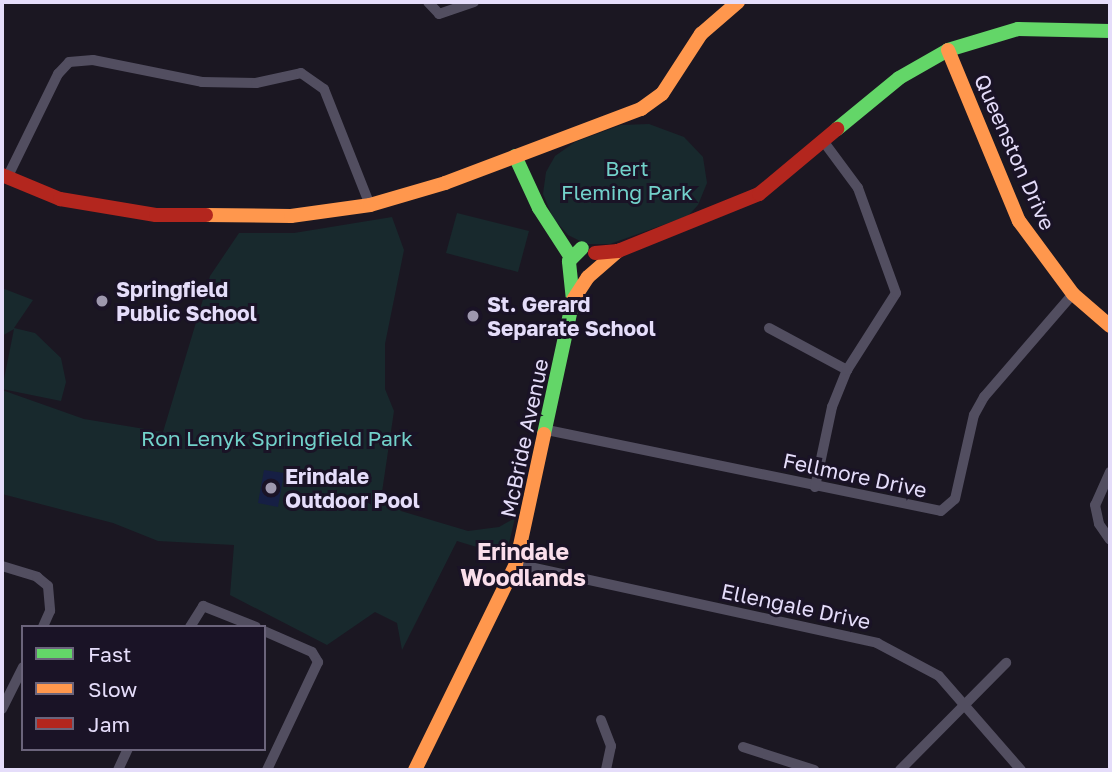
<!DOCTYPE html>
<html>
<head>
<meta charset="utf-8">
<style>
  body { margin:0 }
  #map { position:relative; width:1112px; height:772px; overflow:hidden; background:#1b1722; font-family:"Golos Text",sans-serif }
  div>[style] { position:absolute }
  .green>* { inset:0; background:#18292d }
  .water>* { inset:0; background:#161f44 }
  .street>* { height:10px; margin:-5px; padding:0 5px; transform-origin:5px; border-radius:5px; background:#524e60 }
  .fast>* { height:14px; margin:-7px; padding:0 7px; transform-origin:7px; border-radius:7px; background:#63d668 }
  .slow>* { height:14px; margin:-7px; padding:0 7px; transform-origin:7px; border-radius:7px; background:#ff974d }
  .jam>* { height:14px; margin:-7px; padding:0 7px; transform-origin:7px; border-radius:7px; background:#b3261e }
  .dots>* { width:19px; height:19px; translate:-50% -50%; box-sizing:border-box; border:4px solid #1a1326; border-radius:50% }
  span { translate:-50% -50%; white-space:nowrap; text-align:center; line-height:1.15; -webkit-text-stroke:6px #1a1326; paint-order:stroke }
  .street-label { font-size:21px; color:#e5ddfa }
  .park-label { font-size:21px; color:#72d1ca }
  .poi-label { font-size:21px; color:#e5ddfa; font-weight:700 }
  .left { translate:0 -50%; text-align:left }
  .neighbourhood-label { font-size:23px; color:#fadeeb; font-weight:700 }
  .frame { position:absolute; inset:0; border:4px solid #e5ddfa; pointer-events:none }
  .legend { position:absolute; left:21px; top:625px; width:245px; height:126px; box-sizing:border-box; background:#1a1326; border:2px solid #6b647b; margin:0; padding:9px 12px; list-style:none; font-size:21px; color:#e5ddfa }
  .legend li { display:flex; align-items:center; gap:14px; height:35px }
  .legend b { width:35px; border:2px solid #6b647b }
</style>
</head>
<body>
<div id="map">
  <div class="green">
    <i style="clip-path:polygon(649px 124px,684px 137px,703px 157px,707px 183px,698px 205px,688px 216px,610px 244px,586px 244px,568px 235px,553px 218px,543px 194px,546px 172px,555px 156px,575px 142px,621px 125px)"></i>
    <i style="clip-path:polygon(457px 213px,529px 231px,518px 272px,446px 253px)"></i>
    <i style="clip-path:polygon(392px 217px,404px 250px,385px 344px,385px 389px,394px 411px,382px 492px,401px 511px,468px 531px,499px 527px,515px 518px,506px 556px,457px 541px,402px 650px,397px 623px,375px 612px,327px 645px,230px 595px,234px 545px,158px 541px,113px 523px,2px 494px,2px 390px,84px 419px,163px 432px,210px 276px,239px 233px,294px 233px)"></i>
    <i style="clip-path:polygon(2px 288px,33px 300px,14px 328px,35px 333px,61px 358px,66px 382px,61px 401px,2px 389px,14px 329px,2px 336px)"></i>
  </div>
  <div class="water">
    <i style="clip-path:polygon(264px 470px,284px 473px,278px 507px,258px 503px)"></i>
  </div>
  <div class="street">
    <i style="left:428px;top:2px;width:16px;rotate:47deg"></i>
    <i style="left:439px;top:14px;width:37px;rotate:-19deg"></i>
    <i style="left:7px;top:178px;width:116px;rotate:-63.9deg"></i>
    <i style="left:58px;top:74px;width:16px;rotate:-47deg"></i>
    <i style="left:69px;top:62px;width:24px;rotate:-5deg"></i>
    <i style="left:93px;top:60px;width:111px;rotate:11.4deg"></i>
    <i style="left:202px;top:82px;width:54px;rotate:1.1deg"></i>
    <i style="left:256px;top:83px;width:46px;rotate:-12.5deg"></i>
    <i style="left:301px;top:73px;width:28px;rotate:35deg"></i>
    <i style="left:324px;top:89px;width:125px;rotate:68.4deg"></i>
    <i style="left:769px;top:328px;width:89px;rotate:28.3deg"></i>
    <i style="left:547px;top:430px;width:402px;rotate:11.6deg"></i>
    <i style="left:941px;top:511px;width:18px;rotate:-41deg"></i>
    <i style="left:955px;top:499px;width:86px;rotate:-77.3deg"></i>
    <i style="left:974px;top:415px;width:21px;rotate:-61deg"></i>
    <i style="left:984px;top:397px;width:136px;rotate:-49.2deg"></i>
    <i style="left:1110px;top:472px;width:36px;rotate:114deg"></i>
    <i style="left:1095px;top:505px;width:19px;rotate:78deg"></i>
    <i style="left:1099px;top:524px;width:19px;rotate:55deg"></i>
    <i style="left:815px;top:487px;width:82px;rotate:-78deg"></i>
    <i style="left:832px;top:407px;width:40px;rotate:-68deg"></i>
    <i style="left:847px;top:370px;width:91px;rotate:-57.5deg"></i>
    <i style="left:896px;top:293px;width:112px;rotate:-109.9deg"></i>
    <i style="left:858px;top:188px;width:57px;rotate:-126.5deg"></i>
    <i style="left:516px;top:564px;width:370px;rotate:12.3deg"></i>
    <i style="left:877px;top:643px;width:70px;rotate:28deg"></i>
    <i style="left:939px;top:676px;width:125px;rotate:48.9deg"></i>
    <i style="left:2px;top:566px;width:37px;rotate:17deg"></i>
    <i style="left:37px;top:577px;width:14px;rotate:39deg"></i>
    <i style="left:48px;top:586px;width:25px;rotate:85deg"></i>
    <i style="left:50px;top:611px;width:17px;rotate:114deg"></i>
    <i style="left:190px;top:627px;width:25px;rotate:-58deg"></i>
    <i style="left:203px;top:606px;width:57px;rotate:21.6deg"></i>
    <i style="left:264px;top:631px;width:52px;rotate:23.6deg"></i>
    <i style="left:312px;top:652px;width:12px;rotate:59deg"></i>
    <i style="left:318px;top:662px;width:119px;rotate:115.3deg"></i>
    <i style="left:2px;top:709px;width:47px;rotate:-63.4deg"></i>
    <i style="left:601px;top:720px;width:28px;rotate:69deg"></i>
    <i style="left:611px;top:746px;width:25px;rotate:102deg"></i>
    <i style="left:743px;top:747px;width:75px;rotate:17.9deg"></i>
    <i style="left:118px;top:770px;width:23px;rotate:-65deg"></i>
    <i style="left:900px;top:770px;width:151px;rotate:-45.3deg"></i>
  </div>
  <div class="fast">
    <i style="left:837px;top:129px;width:80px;rotate:-39.4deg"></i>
    <i style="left:899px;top:78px;width:56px;rotate:-29.7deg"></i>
    <i style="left:948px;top:50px;width:73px;rotate:-16.7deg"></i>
    <i style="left:1018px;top:29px;width:92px;rotate:1.2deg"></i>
    <i style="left:515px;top:156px;width:57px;rotate:65.2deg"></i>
    <i style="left:539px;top:208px;width:57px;rotate:57.1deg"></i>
    <i style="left:544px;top:434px;width:137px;rotate:-77.8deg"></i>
    <i style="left:573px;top:300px;width:39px;rotate:-96deg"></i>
    <i style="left:569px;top:261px;width:18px;rotate:-45deg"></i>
  </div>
  <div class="slow">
    <i style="left:948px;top:50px;width:185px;rotate:67.5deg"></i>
    <i style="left:1019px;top:221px;width:91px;rotate:53.5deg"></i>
    <i style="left:1073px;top:294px;width:49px;rotate:40.9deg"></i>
    <i style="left:206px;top:215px;width:85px;rotate:0.7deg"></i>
    <i style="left:291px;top:216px;width:80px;rotate:-7.9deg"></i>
    <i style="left:370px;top:205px;width:78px;rotate:-16.3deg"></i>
    <i style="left:445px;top:183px;width:210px;rotate:-20.7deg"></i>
    <i style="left:641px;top:109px;width:26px;rotate:-36deg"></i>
    <i style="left:662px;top:94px;width:72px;rotate:-57deg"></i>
    <i style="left:701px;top:34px;width:49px;rotate:-40.9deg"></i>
    <i style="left:573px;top:300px;width:27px;rotate:-57deg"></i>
    <i style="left:588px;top:277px;width:40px;rotate:-41deg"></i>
    <i style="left:415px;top:770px;width:229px;rotate:-63.9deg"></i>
    <i style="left:516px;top:564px;width:133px;rotate:-77.8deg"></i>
  </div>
  <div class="jam">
    <i style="left:2px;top:175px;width:63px;rotate:22.5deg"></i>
    <i style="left:60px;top:199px;width:97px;rotate:9.5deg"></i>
    <i style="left:156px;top:215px;width:50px"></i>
    <i style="left:595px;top:253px;width:23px;rotate:-5deg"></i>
    <i style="left:618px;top:251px;width:152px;rotate:-22deg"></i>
    <i style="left:759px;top:194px;width:102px;rotate:-39.8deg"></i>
  </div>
  <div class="dots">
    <i style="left:102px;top:301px;background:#9e98ae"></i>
    <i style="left:473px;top:316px;background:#9e98ae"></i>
    <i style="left:271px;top:488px;background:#9e98ae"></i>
  </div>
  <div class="street-label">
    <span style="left:1015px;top:152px;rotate:66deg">Queenston Drive</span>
    <span style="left:524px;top:438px;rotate:-78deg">McBride Avenue</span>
    <span style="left:855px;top:475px;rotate:12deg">Fellmore Drive</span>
    <span style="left:796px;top:606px;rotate:12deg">Ellengale Drive</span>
  </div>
  <div class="park-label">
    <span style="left:627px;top:180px">Bert<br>Fleming Park</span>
    <span style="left:277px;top:438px">Ron Lenyk Springfield Park</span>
  </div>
  <div class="poi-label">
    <span class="left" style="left:116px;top:301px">Springfield<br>Public School</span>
    <span class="left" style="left:487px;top:316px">St. Gerard<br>Separate School</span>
    <span class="left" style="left:285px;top:488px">Erindale<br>Outdoor Pool</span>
  </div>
  <div class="neighbourhood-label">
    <span style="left:523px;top:564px">Erindale<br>Woodlands</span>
  </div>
  <div class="frame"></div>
  <ul class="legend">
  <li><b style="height:9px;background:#63d668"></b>Fast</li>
  <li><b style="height:9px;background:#ff974d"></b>Slow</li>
  <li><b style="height:9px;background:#b3261e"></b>Jam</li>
  </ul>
</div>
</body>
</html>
